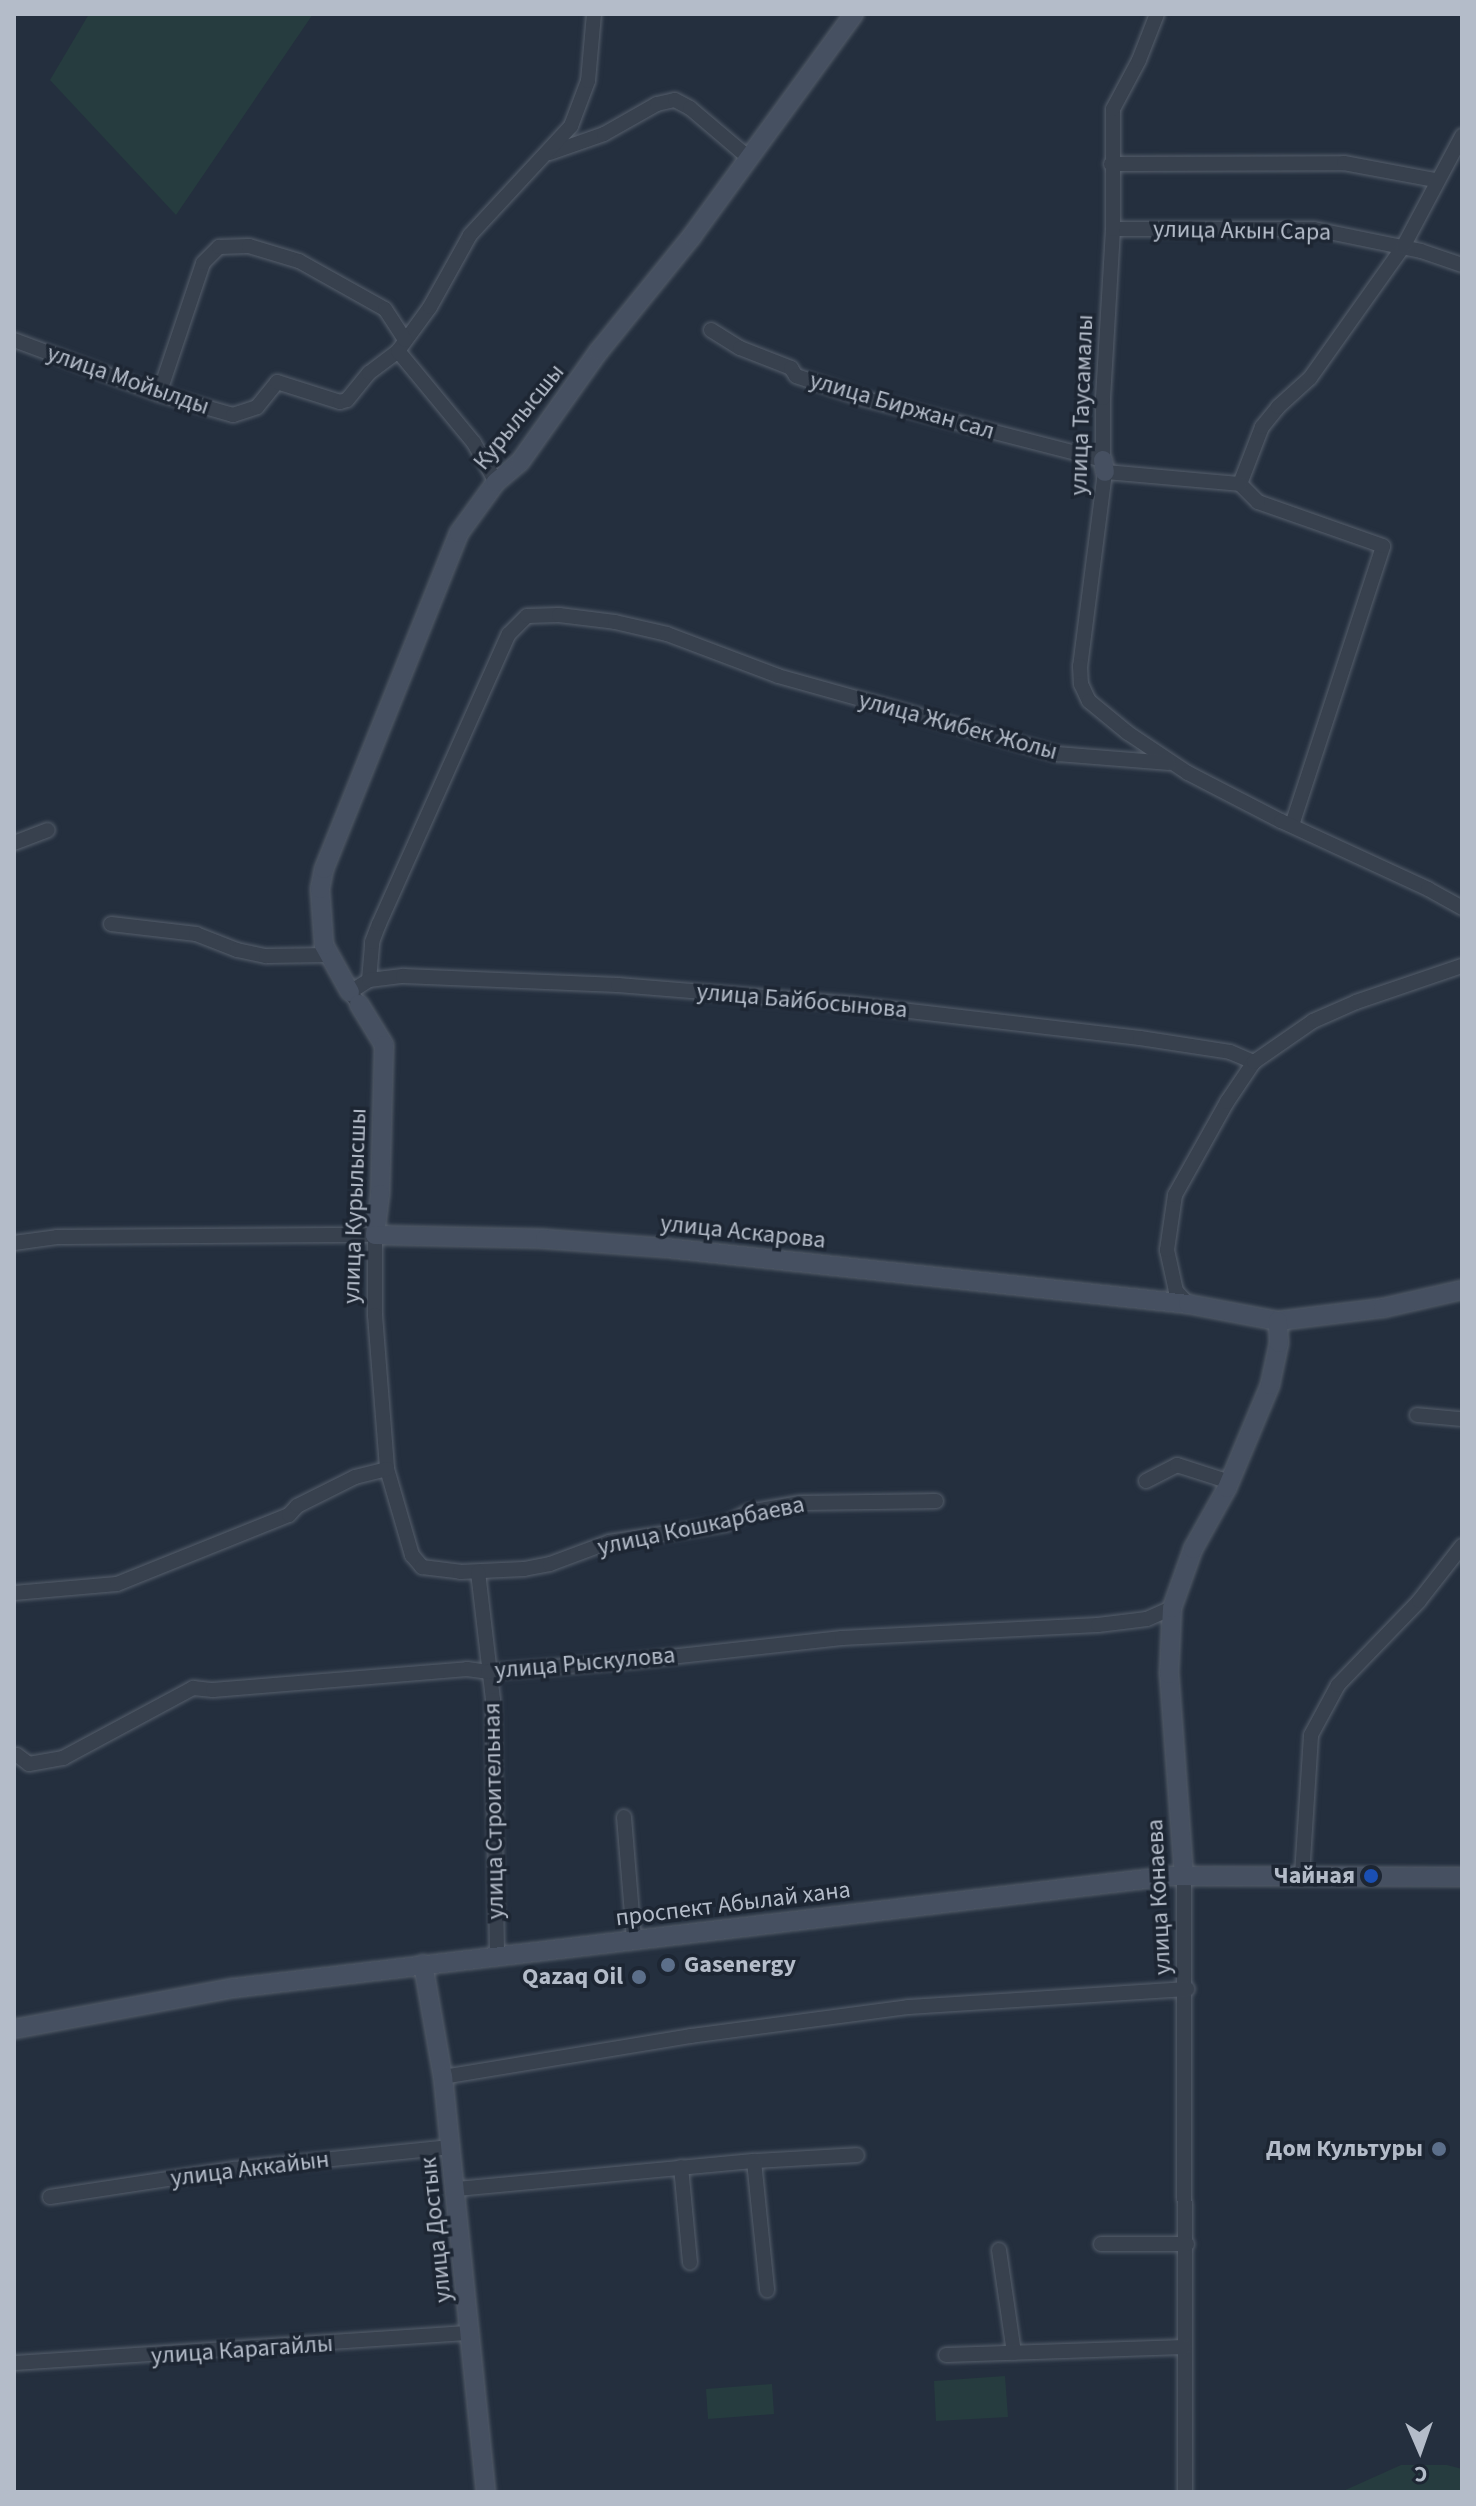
<!DOCTYPE html>
<html>
<head>
<meta charset="utf-8">
<style>
  body { margin:0 }
  #map { position:relative; width:1476px; height:2506px; overflow:hidden; background:#242f3e; font-family:"Source Sans 3",sans-serif }
  div>[style] { position:absolute }
  .green>* { inset:0; background:#263c3f }
  .roads { filter:drop-shadow(0 0 2px #565f6c) drop-shadow(0 0 2px #565f6c) }
  .street>* { height:14px; margin:-7px; padding:0 7px; transform-origin:7px; border-radius:7px; background:#38414e }
  .secondary>* { height:18px; margin:-9px; padding:0 9px; transform-origin:9px; border-radius:9px; background:#465061 }
  .dots>* { width:22px; height:22px; translate:-50% -50%; box-sizing:border-box; border:4px solid #1d2633; border-radius:50% }
  span { translate:-50% -50%; white-space:nowrap; text-align:center; line-height:1.15; -webkit-text-stroke:7px #1d2633; paint-order:stroke }
  .street-label { font-size:24px; color:#b4bcc9 }
  .poi-label { font-size:24px; color:#b4bcc9; font-weight:700 }
  .right { translate:-100% -50%; text-align:right }
  .left { translate:0 -50%; text-align:left }
  .frame { position:absolute; inset:0; border:16px solid #b4bcc9; pointer-events:none }
  .north { position:absolute; left:1380px; top:2410px; width:80px; height:80px; -webkit-text-stroke:6px #1d2633; paint-order:stroke; rotate:178deg; font-size:22px; font-weight:700; line-height:32px; text-align:center; color:#b4bcc9 }
  .north::after { content:''; display:block; margin:auto; width:28px; height:36px; background:#b4bcc9; clip-path:polygon(50% 0,100% 100%,50% 72%,0 100%) }
</style>
</head>
<body>
<div id="map">
  <div class="green">
    <i style="clip-path:polygon(89px 14px,313px 14px,176px 215px,50px 80px)"></i>
    <i style="clip-path:polygon(1005px 2376px,1008px 2417px,936px 2421px,934px 2381px)"></i>
    <i style="clip-path:polygon(772px 2384px,774px 2414px,708px 2419px,706px 2389px)"></i>
    <i style="clip-path:polygon(1401px 2465px,1447px 2465px,1462px 2469px,1462px 2492px,1341px 2492px)"></i>
  </div>
  <div class="roads">
    <div class="street">
      <i style="left:550px;top:153px;width:57px;rotate:-19.4deg"></i>
      <i style="left:604px;top:134px;width:61px;rotate:-29.5deg"></i>
      <i style="left:657px;top:104px;width:18px;rotate:-13deg"></i>
      <i style="left:675px;top:100px;width:17px;rotate:28deg"></i>
      <i style="left:690px;top:108px;width:77px;rotate:40.3deg"></i>
      <i style="left:1111px;top:164px;width:233px;rotate:-0.2deg"></i>
      <i style="left:1344px;top:163px;width:93px;rotate:10.6deg"></i>
      <i style="left:1113px;top:229px;width:201px"></i>
      <i style="left:1314px;top:229px;width:109px;rotate:11.6deg"></i>
      <i style="left:1421px;top:251px;width:43px;rotate:18.9deg"></i>
      <i style="left:711px;top:330px;width:34px;rotate:32deg"></i>
      <i style="left:740px;top:348px;width:55px;rotate:21.4deg"></i>
      <i style="left:791px;top:368px;width:9px;rotate:58deg"></i>
      <i style="left:796px;top:376px;width:70px;rotate:18.4deg"></i>
      <i style="left:862px;top:398px;width:249px;rotate:14.4deg"></i>
      <i style="left:1103px;top:460px;width:62px;rotate:-90deg"></i>
      <i style="left:1103px;top:398px;width:169px;rotate:-86.6deg"></i>
      <i style="left:1113px;top:229px;width:120px;rotate:-90deg"></i>
      <i style="left:1113px;top:109px;width:55px;rotate:-62deg"></i>
      <i style="left:1139px;top:60px;width:49px;rotate:-68.6deg"></i>
      <i style="left:14px;top:340px;width:155px;rotate:20.4deg"></i>
      <i style="left:159px;top:394px;width:77px;rotate:15.8deg"></i>
      <i style="left:233px;top:415px;width:25px;rotate:-18deg"></i>
      <i style="left:257px;top:407px;width:32px;rotate:-51deg"></i>
      <i style="left:277px;top:382px;width:66px;rotate:17.6deg"></i>
      <i style="left:340px;top:402px;width:7px;rotate:-16deg"></i>
      <i style="left:347px;top:400px;width:35px;rotate:-51deg"></i>
      <i style="left:369px;top:373px;width:36px;rotate:-37deg"></i>
      <i style="left:398px;top:351px;width:54px;rotate:-54deg"></i>
      <i style="left:430px;top:307px;width:82px;rotate:-60.9deg"></i>
      <i style="left:470px;top:235px;width:149px;rotate:-47.2deg"></i>
      <i style="left:571px;top:126px;width:48px;rotate:-69.3deg"></i>
      <i style="left:588px;top:81px;width:67px;rotate:-84.9deg"></i>
      <i style="left:398px;top:351px;width:119px;rotate:50.4deg"></i>
      <i style="left:474px;top:443px;width:45px;rotate:60.6deg"></i>
      <i style="left:159px;top:394px;width:138px;rotate:-71.4deg"></i>
      <i style="left:203px;top:263px;width:23px;rotate:-45deg"></i>
      <i style="left:219px;top:247px;width:30px;rotate:-2deg"></i>
      <i style="left:249px;top:246px;width:52px;rotate:16.7deg"></i>
      <i style="left:299px;top:261px;width:98px;rotate:29.2deg"></i>
      <i style="left:385px;top:309px;width:37px;rotate:57deg"></i>
      <i style="left:1240px;top:484px;width:61px;rotate:-68.9deg"></i>
      <i style="left:1262px;top:427px;width:26px;rotate:-51deg"></i>
      <i style="left:1278px;top:407px;width:43px;rotate:-42.2deg"></i>
      <i style="left:1310px;top:378px;width:161px;rotate:-54.6deg"></i>
      <i style="left:1403px;top:247px;width:126px;rotate:-62deg"></i>
      <i style="left:1292px;top:825px;width:293px;rotate:-71.9deg"></i>
      <i style="left:1383px;top:546px;width:133px;rotate:-160.6deg"></i>
      <i style="left:1258px;top:502px;width:25px;rotate:-135deg"></i>
      <i style="left:1240px;top:484px;width:136px;rotate:-174.9deg"></i>
      <i style="left:1105px;top:472px;width:196px;rotate:97.3deg"></i>
      <i style="left:1080px;top:666px;width:18px;rotate:87deg"></i>
      <i style="left:1081px;top:684px;width:19px;rotate:65deg"></i>
      <i style="left:1089px;top:701px;width:50px;rotate:39.4deg"></i>
      <i style="left:1128px;top:733px;width:72px;rotate:33.7deg"></i>
      <i style="left:1188px;top:773px;width:105px;rotate:27.3deg"></i>
      <i style="left:1281px;top:821px;width:162px;rotate:24.8deg"></i>
      <i style="left:1428px;top:889px;width:39px;rotate:29deg"></i>
      <i style="left:14px;top:843px;width:36px;rotate:-21deg"></i>
      <i style="left:111px;top:924px;width:86px;rotate:6.7deg"></i>
      <i style="left:196px;top:934px;width:44px;rotate:21.3deg"></i>
      <i style="left:237px;top:950px;width:30px;rotate:12deg"></i>
      <i style="left:266px;top:956px;width:63px;rotate:-0.9deg"></i>
      <i style="left:369px;top:980px;width:38px;rotate:-85deg"></i>
      <i style="left:372px;top:942px;width:19px;rotate:-69deg"></i>
      <i style="left:379px;top:924px;width:318px;rotate:-65.9deg"></i>
      <i style="left:509px;top:634px;width:25px;rotate:-45deg"></i>
      <i style="left:527px;top:616px;width:32px;rotate:-2deg"></i>
      <i style="left:559px;top:615px;width:56px;rotate:7.1deg"></i>
      <i style="left:615px;top:622px;width:53px;rotate:13deg"></i>
      <i style="left:667px;top:634px;width:119px;rotate:20.7deg"></i>
      <i style="left:778px;top:676px;width:291px;rotate:15.6deg"></i>
      <i style="left:1058px;top:754px;width:111px;rotate:4.6deg"></i>
      <i style="left:356px;top:1000px;width:10px;rotate:-127deg"></i>
      <i style="left:350px;top:992px;width:22px;rotate:-32deg"></i>
      <i style="left:369px;top:980px;width:34px;rotate:-7deg"></i>
      <i style="left:403px;top:976px;width:215px;rotate:2.4deg"></i>
      <i style="left:618px;top:985px;width:233px;rotate:4.7deg"></i>
      <i style="left:850px;top:1004px;width:292px;rotate:6.7deg"></i>
      <i style="left:1140px;top:1038px;width:91px;rotate:8.8deg"></i>
      <i style="left:1230px;top:1052px;width:26px;rotate:23deg"></i>
      <i style="left:14px;top:1243px;width:43px;rotate:-7.9deg"></i>
      <i style="left:57px;top:1237px;width:318px;rotate:-0.4deg"></i>
      <i style="left:375px;top:1235px;width:80px;rotate:90deg"></i>
      <i style="left:375px;top:1315px;width:154px;rotate:85.5deg"></i>
      <i style="left:387px;top:1469px;width:90px;rotate:73.8deg"></i>
      <i style="left:412px;top:1555px;width:16px;rotate:50deg"></i>
      <i style="left:422px;top:1567px;width:38px;rotate:7deg"></i>
      <i style="left:460px;top:1572px;width:64px;rotate:-2.7deg"></i>
      <i style="left:524px;top:1569px;width:26px;rotate:-11deg"></i>
      <i style="left:550px;top:1564px;width:63px;rotate:-20.4deg"></i>
      <i style="left:609px;top:1542px;width:118px;rotate:-8.7deg"></i>
      <i style="left:726px;top:1524px;width:26px;rotate:-28deg"></i>
      <i style="left:749px;top:1512px;width:52px;rotate:-10deg"></i>
      <i style="left:800px;top:1503px;width:136px;rotate:-0.8deg"></i>
      <i style="left:1188px;top:1304px;width:18px;rotate:-133deg"></i>
      <i style="left:1176px;top:1291px;width:42px;rotate:-102.4deg"></i>
      <i style="left:1167px;top:1250px;width:56px;rotate:-81.7deg"></i>
      <i style="left:1175px;top:1195px;width:107px;rotate:-60.8deg"></i>
      <i style="left:1227px;top:1102px;width:48px;rotate:-56deg"></i>
      <i style="left:1254px;top:1062px;width:72px;rotate:-34.8deg"></i>
      <i style="left:1313px;top:1021px;width:47px;rotate:-23.8deg"></i>
      <i style="left:1356px;top:1002px;width:112px;rotate:-18.8deg"></i>
      <i style="left:1417px;top:1415px;width:43px;rotate:5.3deg"></i>
      <i style="left:1146px;top:1481px;width:35px;rotate:-27deg"></i>
      <i style="left:1177px;top:1465px;width:56px;rotate:17.8deg"></i>
      <i style="left:478px;top:1572px;width:129px;rotate:83.3deg"></i>
      <i style="left:493px;top:1700px;width:255px;rotate:89.1deg"></i>
      <i style="left:14px;top:1593px;width:103px;rotate:-5deg"></i>
      <i style="left:117px;top:1584px;width:185px;rotate:-21.9deg"></i>
      <i style="left:289px;top:1515px;width:12px;rotate:-48deg"></i>
      <i style="left:297px;top:1506px;width:65px;rotate:-26.6deg"></i>
      <i style="left:355px;top:1477px;width:33px;rotate:-14deg"></i>
      <i style="left:17px;top:1755px;width:15px;rotate:37deg"></i>
      <i style="left:29px;top:1764px;width:35px;rotate:-10deg"></i>
      <i style="left:63px;top:1758px;width:148px;rotate:-28.3deg"></i>
      <i style="left:193px;top:1688px;width:20px;rotate:6deg"></i>
      <i style="left:213px;top:1690px;width:255px;rotate:-4.7deg"></i>
      <i style="left:467px;top:1669px;width:21px;rotate:8deg"></i>
      <i style="left:488px;top:1672px;width:146px;rotate:-4.3deg"></i>
      <i style="left:634px;top:1661px;width:209px;rotate:-6.3deg"></i>
      <i style="left:842px;top:1638px;width:256px;rotate:-2.9deg"></i>
      <i style="left:1098px;top:1625px;width:49px;rotate:-7deg"></i>
      <i style="left:1147px;top:1619px;width:27px;rotate:-24deg"></i>
      <i style="left:624px;top:1817px;width:122px;rotate:85.3deg"></i>
      <i style="left:1302px;top:1875px;width:140px;rotate:-86.3deg"></i>
      <i style="left:1311px;top:1735px;width:57px;rotate:-61.6deg"></i>
      <i style="left:1338px;top:1685px;width:117px;rotate:-46deg"></i>
      <i style="left:1419px;top:1601px;width:70px;rotate:-52deg"></i>
      <i style="left:1184px;top:1876px;width:616px;rotate:89.91deg"></i>
      <i style="left:443px;top:2077px;width:251px;rotate:-9.4deg"></i>
      <i style="left:691px;top:2036px;width:219px;rotate:-7.6deg"></i>
      <i style="left:908px;top:2007px;width:280px;rotate:-3.7deg"></i>
      <i style="left:754px;top:2161px;width:103px;rotate:-3.3deg"></i>
      <i style="left:681px;top:2167px;width:96px;rotate:84.6deg"></i>
      <i style="left:456px;top:2189px;width:299px;rotate:-5.4deg"></i>
      <i style="left:754px;top:2161px;width:130px;rotate:84.2deg"></i>
      <i style="left:50px;top:2197px;width:186px;rotate:-8.7deg"></i>
      <i style="left:234px;top:2169px;width:218px;rotate:-5.8deg"></i>
      <i style="left:1101px;top:2244px;width:86px"></i>
      <i style="left:999px;top:2250px;width:104px;rotate:81.7deg"></i>
      <i style="left:946px;top:2355px;width:239px;rotate:-1.9deg"></i>
      <i style="left:14px;top:2363px;width:458px;rotate:-3.8deg"></i>
    </div>
    <div class="secondary">
      <i style="left:1103px;top:460px;width:12px;rotate:81deg"></i>
      <i style="left:350px;top:992px;width:54px;rotate:-119deg"></i>
      <i style="left:324px;top:945px;width:56px;rotate:-94.1deg"></i>
      <i style="left:320px;top:889px;width:20px;rotate:-79deg"></i>
      <i style="left:324px;top:869px;width:362px;rotate:-68.1deg"></i>
      <i style="left:459px;top:533px;width:63px;rotate:-54deg"></i>
      <i style="left:496px;top:482px;width:31px;rotate:-40deg"></i>
      <i style="left:520px;top:462px;width:136px;rotate:-54.6deg"></i>
      <i style="left:599px;top:351px;width:148px;rotate:-51deg"></i>
      <i style="left:692px;top:236px;width:275px;rotate:-53.9deg"></i>
      <i style="left:359px;top:1004px;width:48px;rotate:58.6deg"></i>
      <i style="left:384px;top:1045px;width:149px;rotate:91.5deg"></i>
      <i style="left:380px;top:1194px;width:41px;rotate:97deg"></i>
      <i style="left:375px;top:1235px;width:170px;rotate:1.3deg"></i>
      <i style="left:545px;top:1239px;width:122px;rotate:4.2deg"></i>
      <i style="left:667px;top:1248px;width:524px;rotate:6.13deg"></i>
      <i style="left:1188px;top:1304px;width:92px;rotate:10.7deg"></i>
      <i style="left:1278px;top:1321px;width:106px;rotate:-7.1deg"></i>
      <i style="left:1383px;top:1308px;width:81px;rotate:-12.8deg"></i>
      <i style="left:1184px;top:1876px;width:203px;rotate:-94.2deg"></i>
      <i style="left:1169px;top:1674px;width:66px;rotate:-87.4deg"></i>
      <i style="left:1172px;top:1608px;width:63px;rotate:-70.4deg"></i>
      <i style="left:1193px;top:1549px;width:70px;rotate:-60.9deg"></i>
      <i style="left:1227px;top:1488px;width:112px;rotate:-67.3deg"></i>
      <i style="left:1270px;top:1385px;width:43px;rotate:-77.9deg"></i>
      <i style="left:1279px;top:1343px;width:22px;rotate:-93deg"></i>
      <i style="left:423px;top:1964px;width:115px;rotate:80deg"></i>
      <i style="left:443px;top:2077px;width:417px;rotate:84.1deg"></i>
      <i style="left:14px;top:2029px;width:224px;rotate:-10.6deg"></i>
      <i style="left:234px;top:1988px;width:944px;rotate:-6.82deg"></i>
      <i style="left:1171px;top:1876px;width:291px;rotate:0.2deg"></i>
    </div>
  </div>
  <div class="dots">
    <i style="left:1371px;top:1876px;background:#1a4fb4"></i>
    <i style="left:668px;top:1965px;background:#5c6f8a"></i>
    <i style="left:639px;top:1977px;background:#5c6f8a"></i>
    <i style="left:1439px;top:2149px;background:#5c6f8a"></i>
  </div>
  <div class="street-label">
    <span style="left:1242px;top:231px;rotate:1deg">улица Акын Сара</span>
    <span style="left:128px;top:380px;rotate:19deg">улица Мойылды</span>
    <span style="left:1082px;top:405px;rotate:-88deg">улица Таусамалы</span>
    <span style="left:902px;top:406px;rotate:16deg">улица Биржан сал</span>
    <span style="left:519px;top:417px;rotate:-51deg">Курылысшы</span>
    <span style="left:958px;top:726px;rotate:15deg">улица Жибек Жолы</span>
    <span style="left:802px;top:1001px;rotate:5deg">улица Байбосынова</span>
    <span style="left:355px;top:1206px;rotate:-88deg">улица Курылысшы</span>
    <span style="left:743px;top:1232px;rotate:6deg">улица Аскарова</span>
    <span style="left:701px;top:1526px;rotate:-12deg">улица Кошкарбаева</span>
    <span style="left:585px;top:1663px;rotate:-5deg">улица Рыскулова</span>
    <span style="left:494px;top:1811px;rotate:-91deg">улица Строительная</span>
    <span style="left:1159px;top:1897px;rotate:-93deg">улица Конаева</span>
    <span style="left:733px;top:1904px;rotate:-7deg">проспект Абылай хана</span>
    <span style="left:250px;top:2169px;rotate:-7deg">улица Аккайын</span>
    <span style="left:436px;top:2230px;rotate:-96deg">улица Достык</span>
    <span style="left:242px;top:2350px;rotate:-4deg">улица Карагайлы</span>
  </div>
  <div class="poi-label">
    <span class="right" style="left:1355px;top:1876px">Чайная</span>
    <span class="left" style="left:684px;top:1965px">Gasenergy</span>
    <span class="right" style="left:623px;top:1977px">Qazaq Oil</span>
    <span class="right" style="left:1423px;top:2149px">Дом Культуры</span>
  </div>
  <div class="frame"></div>
  <div class="north">С</div>
</div>
</body>
</html>
